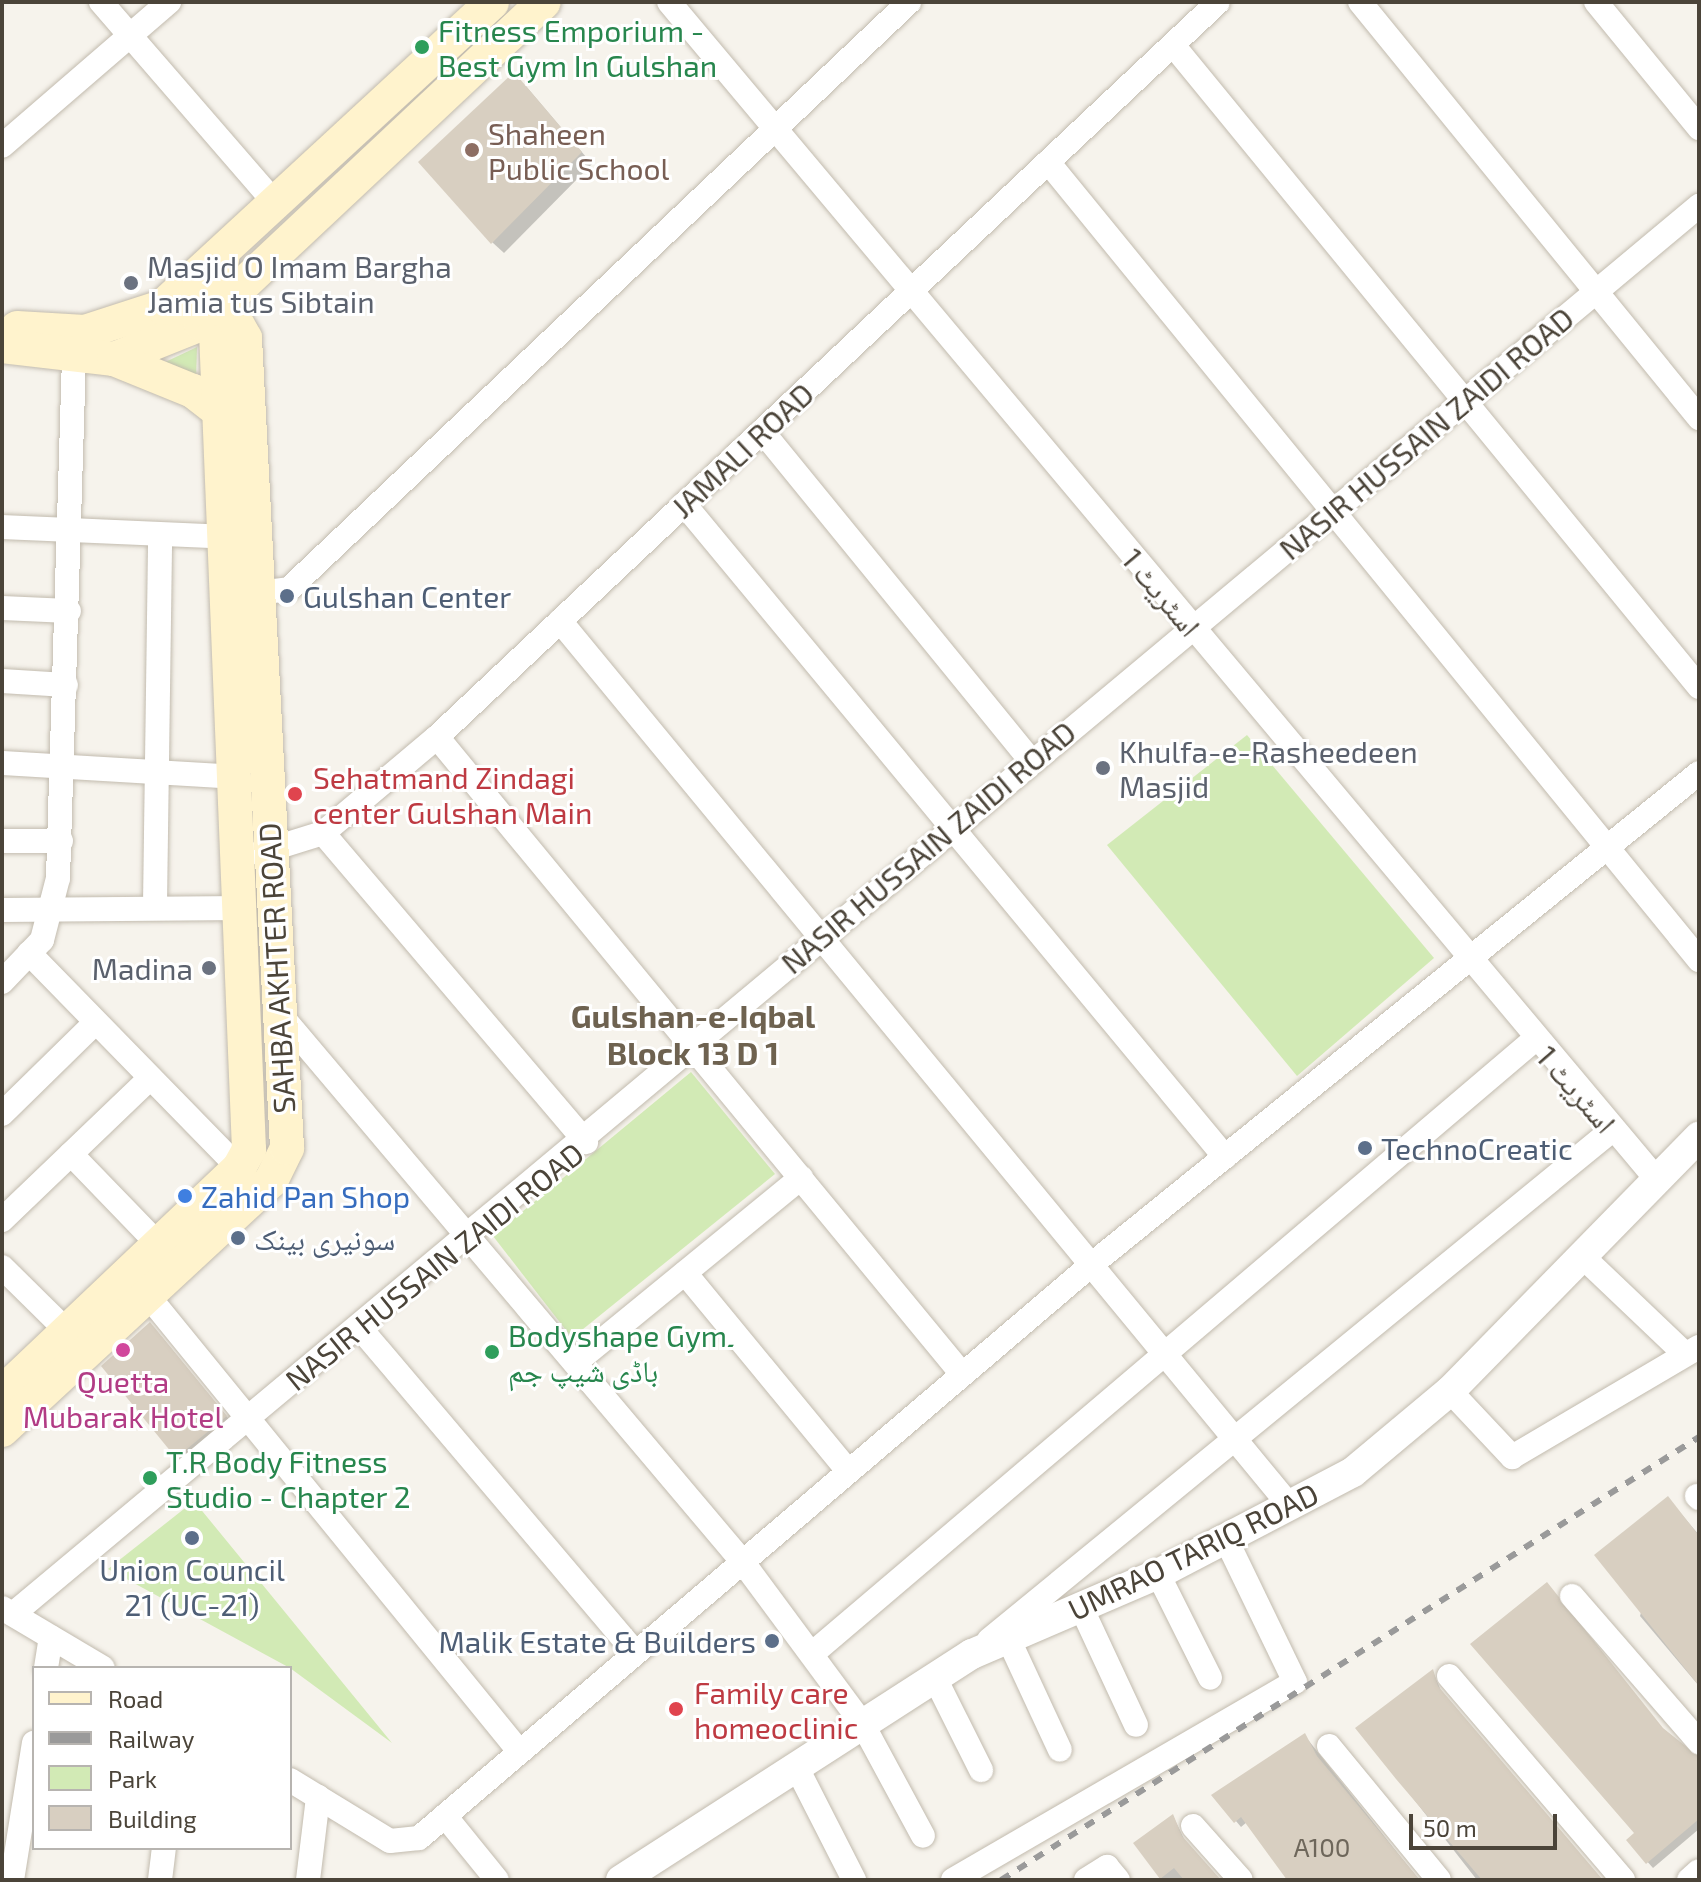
<!DOCTYPE html>
<html>
<head>
<meta charset="utf-8">
<style>
  body { margin:0 }
  #map { position:relative; width:1701px; height:1882px; overflow:hidden; background:#f6f3ec; font-family:"Exo 2","Noto Naskh Arabic",sans-serif }
  div>[style] { position:absolute }
  .green>* { inset:0; background:#d2eab5 }
  .shadow>* { inset:0; background:#0003 }
  .building>* { inset:0; background:#d8cfc1 }
  .roads { filter:drop-shadow(0 0 2px #c2bbae) drop-shadow(0 0 2px #c2bbae) }
  .minor>* { height:24px; margin:-12px; padding:0 12px; transform-origin:12px; border-radius:12px; background:#fff }
  .tertiary>* { height:30px; margin:-15px; padding:0 15px; transform-origin:15px; border-radius:15px; background:#fff }
  .secondary>* { height:34px; margin:-17px; padding:0 17px; transform-origin:17px; border-radius:17px; background:#fff3cd }
  .rail>* { height:6px; margin-top:-3px; transform-origin:0; background:repeating-linear-gradient(90deg,#9a9a9a 0 10px,transparent 0 20px) }
  .dots>* { width:22px; height:22px; translate:-50% -50%; box-sizing:border-box; border:4px solid #fff; border-radius:50% }
  span { translate:-50% -50%; white-space:nowrap; text-align:center; line-height:1.15; -webkit-text-stroke:6px #fff; paint-order:stroke }
  .number-label { font-size:26px; color:#6e675b }
  .number-label span { -webkit-text-stroke-width:0 }
  .leisure-label { font-size:30px; color:#27864d }
  .left { translate:0 -50%; text-align:left }
  .education-label { font-size:30px; color:#785e54 }
  .worship-label { font-size:30px; color:#5b616d }
  .right { translate:-100% -50%; text-align:right }
  .street-label { font-size:30px; color:#4b4439 }
  .service-label { font-size:30px; color:#4e5e75 }
  .health-label { font-size:30px; color:#be3a42 }
  .shop-label { font-size:30px; color:#366cbe }
  .hotel-label { font-size:30px; color:#b23c85 }
  .neighbourhood-label { font-size:32px; color:#6e6250; font-weight:700 }
  .frame { position:absolute; inset:0; border:4px solid #4b4439; pointer-events:none }
  .legend { position:absolute; left:32px; top:1666px; width:260px; height:184px; box-sizing:border-box; background:#fff; border:2px solid #b7b4b0; margin:0; padding:10px 14px; list-style:none; font-size:24px; color:#4b4439 }
  .legend li { display:flex; align-items:center; gap:16px; height:40px }
  .legend b { width:40px; border:2px solid #b7b4b0 }
  .scale { position:absolute; left:1409px; top:1814px; width:148px; height:36px; box-sizing:border-box; border:4px solid #4b4439; border-top:0; padding-left:10px; font-size:24px; line-height:28px; white-space:nowrap; color:#4b4439; -webkit-text-stroke:6px #fff; paint-order:stroke }
</style>
</head>
<body>
<div id="map">
  <div class="green">
    <i style="clip-path:polygon(197px 347px,196px 382px,159px 365px)"></i>
    <i style="clip-path:polygon(1247px 735px,1434px 958px,1297px 1076px,1107px 845px)"></i>
    <i style="clip-path:polygon(691px 1072px,775px 1174px,572px 1338px,493px 1236px)"></i>
    <i style="clip-path:polygon(194px 1501px,392px 1743px,290px 1668px,108px 1569px)"></i>
  </div>
  <div class="shadow">
    <i style="clip-path:polygon(525px 85px,592px 164px,504px 253px,492px 242px)"></i>
    <i style="clip-path:polygon(161px 1336px,236px 1428px,189px 1468px,103px 1366px)"></i>
    <i style="clip-path:polygon(1673px 1504px,1699px 1535px,1699px 1686px,1640px 1616px)"></i>
    <i style="clip-path:polygon(1473px 1645px,1667px 1735px,1699px 1766px,1699px 1829px,1653px 1868px,1629px 1841px,1637px 1833px)"></i>
    <i style="clip-path:polygon(1433px 1672px,1442px 1693px,1602px 1880px,1477px 1880px,1358px 1728px)"></i>
    <i style="clip-path:polygon(1304px 1736px,1309px 1741px,1419px 1880px,1292px 1880px,1247px 1822px,1241px 1827px,1214px 1795px)"></i>
    <i style="clip-path:polygon(1173px 1816px,1186px 1843px,1220px 1880px,1161px 1878px)"></i>
  </div>
  <div class="building">
    <i style="clip-path:polygon(514px 72px,582px 152px,491px 244px,418px 162px)"></i>
    <i style="clip-path:polygon(150px 1322px,227px 1416px,176px 1458px,101px 1366px)"></i>
    <i style="clip-path:polygon(1668px 1496px,1699px 1536px,1699px 1686px,1594px 1555px)"></i>
    <i style="clip-path:polygon(1547px 1582px,1663px 1728px,1699px 1757px,1699px 1819px,1646px 1864px,1626px 1840px,1634px 1833px,1470px 1644px)"></i>
    <i style="clip-path:polygon(1433px 1669px,1438px 1686px,1603px 1880px,1482px 1880px,1396px 1779px,1355px 1728px)"></i>
    <i style="clip-path:polygon(1305px 1733px,1317px 1756px,1420px 1880px,1287px 1880px,1241px 1817px,1234px 1823px,1211px 1795px)"></i>
    <i style="clip-path:polygon(1173px 1814px,1182px 1836px,1221px 1880px,1184px 1880px,1174px 1868px,1160px 1879px,1133px 1843px)"></i>
  </div>
  <div class="roads">
    <div class="minor">
      <i style="left:101px;top:2px;width:270px;rotate:49.1deg"></i>
      <i style="left:669px;top:2px;width:1537px;rotate:50.01deg"></i>
      <i style="left:1360px;top:2px;width:537px;rotate:50.82deg"></i>
      <i style="left:1596px;top:2px;width:163px;rotate:50.7deg"></i>
      <i style="left:1173px;top:45px;width:830px;rotate:50.67deg"></i>
      <i style="left:2px;top:146px;width:221px;rotate:-40.8deg"></i>
      <i style="left:1048px;top:162px;width:1030px;rotate:50.79deg"></i>
      <i style="left:762px;top:431px;width:426px;rotate:50.8deg"></i>
      <i style="left:684px;top:504px;width:848px;rotate:50.36deg"></i>
      <i style="left:2px;top:527px;width:226px;rotate:2.5deg"></i>
      <i style="left:242px;top:595px;width:47px;rotate:-7.3deg"></i>
      <i style="left:289px;top:589px;width:854px;rotate:-43.43deg"></i>
      <i style="left:2px;top:608px;width:67px;rotate:2.6deg"></i>
      <i style="left:560px;top:621px;width:1147px;rotate:50.48deg"></i>
      <i style="left:2px;top:681px;width:64px;rotate:3.6deg"></i>
      <i style="left:437px;top:737px;width:825px;rotate:50.51deg"></i>
      <i style="left:2px;top:763px;width:237px;rotate:3.4deg"></i>
      <i style="left:323px;top:833px;width:406px;rotate:49.6deg"></i>
      <i style="left:2px;top:841px;width:59px"></i>
      <i style="left:259px;top:853px;width:67px;rotate:-17.4deg"></i>
      <i style="left:323px;top:833px;width:149px;rotate:-40.1deg"></i>
      <i style="left:437px;top:737px;width:1072px;rotate:-43.26deg"></i>
      <i style="left:155px;top:905px;width:369px;rotate:-89.2deg"></i>
      <i style="left:2px;top:910px;width:241px;rotate:-0.5deg"></i>
      <i style="left:29px;top:953px;width:301px;rotate:45.7deg"></i>
      <i style="left:2px;top:982px;width:58px;rotate:-46.4deg"></i>
      <i style="left:42px;top:940px;width:64px;rotate:-75.5deg"></i>
      <i style="left:58px;top:878px;width:521px;rotate:-88.24deg"></i>
      <i style="left:279px;top:1013px;width:717px;rotate:49.81deg"></i>
      <i style="left:742px;top:1561px;width:202px;rotate:53.5deg"></i>
      <i style="left:862px;top:1723px;width:128px;rotate:61.6deg"></i>
      <i style="left:2px;top:1114px;width:130px;rotate:-44.4deg"></i>
      <i style="left:71px;top:1154px;width:124px;rotate:46deg"></i>
      <i style="left:2px;top:1220px;width:204px;rotate:-43.8deg"></i>
      <i style="left:1582px;top:1256px;width:141px;rotate:43.6deg"></i>
      <i style="left:2px;top:1267px;width:93px;rotate:44.6deg"></i>
      <i style="left:685px;top:1273px;width:256px;rotate:50.5deg"></i>
      <i style="left:149px;top:1297px;width:586px;rotate:50.82deg"></i>
      <i style="left:360px;top:1328px;width:425px;rotate:49.7deg"></i>
      <i style="left:576px;top:1362px;width:291px;rotate:-39.3deg"></i>
      <i style="left:1450px;top:1391px;width:91px;rotate:46.8deg"></i>
      <i style="left:1512px;top:1457px;width:217px;rotate:-30.5deg"></i>
      <i style="left:1697px;top:1496px;width:3px;rotate:45deg"></i>
      <i style="left:1158px;top:1574px;width:116px;rotate:63.4deg"></i>
      <i style="left:1572px;top:1596px;width:194px;rotate:49deg"></i>
      <i style="left:1081px;top:1607px;width:130px;rotate:65deg"></i>
      <i style="left:2px;top:1608px;width:117px;rotate:30.7deg"></i>
      <i style="left:13px;top:1614px;width:2197px;rotate:-39.87deg"></i>
      <i style="left:1008px;top:1638px;width:123px;rotate:65.1deg"></i>
      <i style="left:989px;top:1640px;width:805px;rotate:-39.3deg"></i>
      <i style="left:813px;top:1653px;width:946px;rotate:-40.37deg"></i>
      <i style="left:46px;top:1668px;width:31px;rotate:-81deg"></i>
      <i style="left:1449px;top:1676px;width:268px;rotate:49.5deg"></i>
      <i style="left:935px;top:1678px;width:103px;rotate:63.4deg"></i>
      <i style="left:1329px;top:1746px;width:173px;rotate:50.6deg"></i>
      <i style="left:797px;top:1768px;width:126px;rotate:63deg"></i>
      <i style="left:290px;top:1780px;width:117px;rotate:31.4deg"></i>
      <i style="left:390px;top:1841px;width:29px;rotate:-6deg"></i>
      <i style="left:419px;top:1838px;width:883px;rotate:-40.45deg"></i>
      <i style="left:1091px;top:1265px;width:782px;rotate:-38.98deg"></i>
      <i style="left:445px;top:1816px;width:82px;rotate:50.9deg"></i>
      <i style="left:1193px;top:1826px;width:72px;rotate:48.4deg"></i>
      <i style="left:12px;top:1880px;width:139px;rotate:-80.9deg"></i>
      <i style="left:160px;top:1880px;width:32px;rotate:-83deg"></i>
      <i style="left:308px;top:1880px;width:84px;rotate:-83.1deg"></i>
      <i style="left:953px;top:1880px;width:395px;rotate:-30.1deg"></i>
      <i style="left:1295px;top:1682px;width:159px;rotate:-115.8deg"></i>
      <i style="left:1086px;top:1880px;width:25px;rotate:-32deg"></i>
      <i style="left:1107px;top:1867px;width:17px;rotate:50deg"></i>
      <i style="left:1689px;top:1880px;width:13px;rotate:-42deg"></i>
    </div>
    <div class="tertiary">
      <i style="left:621px;top:1880px;width:417px;rotate:-32.8deg"></i>
      <i style="left:972px;top:1654px;width:202px;rotate:-23.3deg"></i>
      <i style="left:1158px;top:1574px;width:220px;rotate:-27.6deg"></i>
      <i style="left:1353px;top:1472px;width:126px;rotate:-39.9deg"></i>
      <i style="left:1450px;top:1391px;width:356px;rotate:-45.6deg"></i>
    </div>
    <div class="secondary">
      <i style="left:17px;top:328px;width:68px;rotate:3.4deg"></i>
      <i style="left:85px;top:332px;width:81px;rotate:-18deg"></i>
      <i style="left:162px;top:307px;width:449px;rotate:-42.7deg"></i>
      <i style="left:2px;top:346px;width:113px;rotate:6.6deg"></i>
      <i style="left:114px;top:359px;width:94px;rotate:-21.9deg"></i>
      <i style="left:201px;top:324px;width:470px;rotate:-43.2deg"></i>
      <i style="left:114px;top:359px;width:85px;rotate:22.1deg"></i>
      <i style="left:193px;top:391px;width:34px;rotate:38deg"></i>
      <i style="left:2px;top:1393px;width:327px;rotate:-43.5deg"></i>
      <i style="left:239px;top:1168px;width:21px;rotate:-61deg"></i>
      <i style="left:249px;top:1150px;width:845px;rotate:-92.31deg"></i>
      <i style="left:215px;top:306px;width:54px;rotate:-81.4deg"></i>
      <i style="left:2px;top:1430px;width:367px;rotate:-42.8deg"></i>
      <i style="left:271px;top:1181px;width:37px;rotate:-64deg"></i>
      <i style="left:287px;top:1148px;width:811px;rotate:-92.97deg"></i>
      <i style="left:245px;top:338px;width:33px;rotate:-119deg"></i>
      <i style="left:229px;top:309px;width:67px;rotate:-178.3deg"></i>
    </div>
  </div>
  <div class="rail">
    <i style="left:1001px;top:1880px;width:827px;rotate:-32.4deg"></i>
  </div>
  <div class="dots">
    <i style="left:422px;top:47px;background:#2e9e5b"></i>
    <i style="left:472px;top:150px;background:#8d6e63"></i>
    <i style="left:131px;top:283px;background:#6b7280"></i>
    <i style="left:287px;top:596px;background:#5c6f8a"></i>
    <i style="left:1103px;top:768px;background:#6b7280"></i>
    <i style="left:295px;top:794px;background:#e0444e"></i>
    <i style="left:209px;top:968px;background:#6b7280"></i>
    <i style="left:1365px;top:1148px;background:#5c6f8a"></i>
    <i style="left:185px;top:1196px;background:#3f7fe0"></i>
    <i style="left:238px;top:1238px;background:#5c6f8a"></i>
    <i style="left:123px;top:1350px;background:#d1479c"></i>
    <i style="left:492px;top:1352px;background:#2e9e5b"></i>
    <i style="left:150px;top:1478px;background:#2e9e5b"></i>
    <i style="left:192px;top:1538px;background:#5c6f8a"></i>
    <i style="left:772px;top:1641px;background:#5c6f8a"></i>
    <i style="left:676px;top:1709px;background:#e0444e"></i>
  </div>
  <div class="number-label">
    <span style="left:1322px;top:1847px">A100</span>
  </div>
  <div class="leisure-label">
    <span class="left" style="left:438px;top:47px">Fitness Emporium -<br>Best Gym In Gulshan</span>
    <span class="left" style="left:508px;top:1352px">Bodyshape Gym۔<br>باڈی شیپ جم</span>
    <span class="left" style="left:166px;top:1478px">T.R Body Fitness<br>Studio - Chapter 2</span>
  </div>
  <div class="education-label">
    <span class="left" style="left:488px;top:150px">Shaheen<br>Public School</span>
  </div>
  <div class="worship-label">
    <span class="left" style="left:147px;top:283px">Masjid O Imam Bargha<br>Jamia tus Sibtain</span>
    <span class="left" style="left:1119px;top:768px">Khulfa-e-Rasheedeen<br>Masjid</span>
    <span class="right" style="left:193px;top:968px">Madina</span>
  </div>
  <div class="street-label">
    <span style="left:1426px;top:433px;rotate:-40deg">NASIR HUSSAIN ZAIDI ROAD</span>
    <span style="left:742px;top:450px;rotate:-43deg">JAMALI ROAD</span>
    <span style="left:1162px;top:592px;rotate:50deg">اسٹریٹ 1</span>
    <span style="left:928px;top:847px;rotate:-40deg">NASIR HUSSAIN ZAIDI ROAD</span>
    <span style="left:276px;top:968px;rotate:-93deg">SAHBA AKHTER ROAD</span>
    <span style="left:1577px;top:1089px;rotate:49deg">اسٹریٹ 1</span>
    <span style="left:434px;top:1266px;rotate:-39deg">NASIR HUSSAIN ZAIDI ROAD</span>
    <span style="left:1193px;top:1551px;rotate:-26deg">UMRAO TARIQ ROAD</span>
  </div>
  <div class="service-label">
    <span class="left" style="left:303px;top:596px">Gulshan Center</span>
    <span class="left" style="left:1381px;top:1148px">TechnoCreatic</span>
    <span class="left" style="left:254px;top:1238px">سونیری بینک</span>
    <span style="left:192px;top:1586px">Union Council<br>21 (UC-21)</span>
    <span class="right" style="left:756px;top:1641px">Malik Estate &amp; Builders</span>
  </div>
  <div class="health-label">
    <span class="left" style="left:313px;top:794px">Sehatmand Zindagi<br>center Gulshan Main</span>
    <span class="left" style="left:694px;top:1709px">Family care<br>homeoclinic</span>
  </div>
  <div class="shop-label">
    <span class="left" style="left:201px;top:1196px">Zahid Pan Shop</span>
  </div>
  <div class="hotel-label">
    <span style="left:123px;top:1398px">Quetta<br>Mubarak Hotel</span>
  </div>
  <div class="neighbourhood-label">
    <span style="left:693px;top:1034px">Gulshan-e-Iqbal<br>Block 13 D 1</span>
  </div>
  <div class="frame"></div>
  <ul class="legend">
  <li><b style="height:10px;background:#fff3cd"></b>Road</li>
  <li><b style="height:10px;background:#9a9a9a"></b>Railway</li>
  <li><b style="height:22px;background:#d2eab5"></b>Park</li>
  <li><b style="height:22px;background:#d8cfc1"></b>Building</li>
  </ul>
  <div class="scale">50 m</div>
</div>
</body>
</html>
